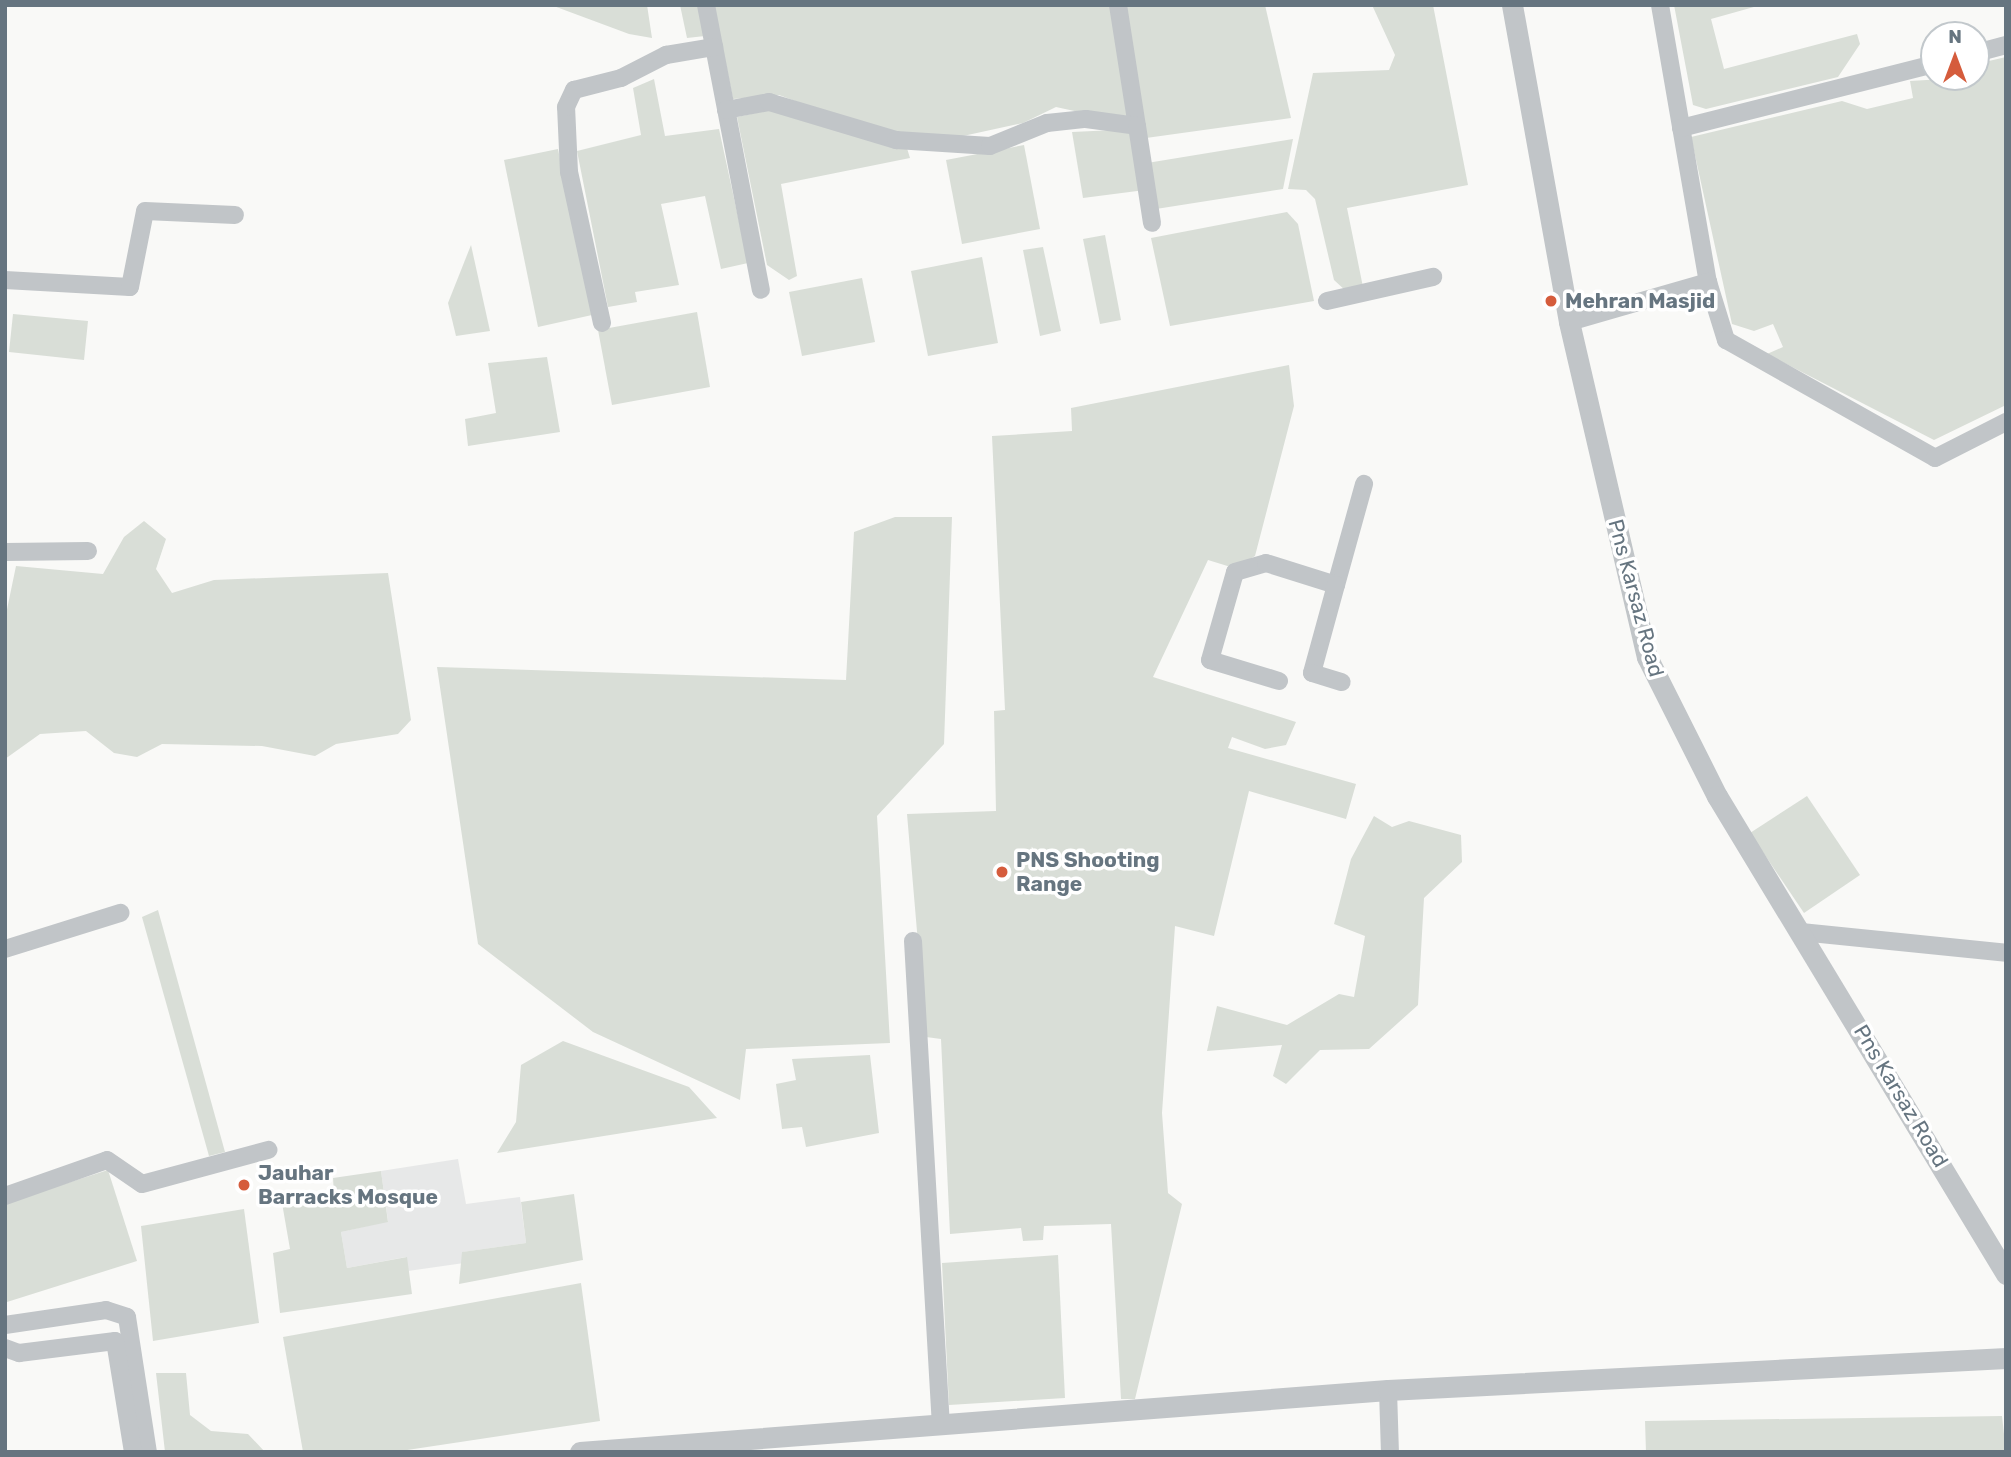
<!DOCTYPE html>
<html>
<head>
<meta charset="utf-8">
<style>
  body { margin:0 }
  #map { position:relative; width:2011px; height:1457px; overflow:hidden; background:#f9f9f7; font-family:Rubik,sans-serif }
  div>[style] { position:absolute }
  .built>* { inset:0; background:#e7e8e8 }
  .green>* { inset:0; background:#d9ded7 }
  .minor>* { height:18px; margin:-9px; padding:0 9px; transform-origin:9px; border-radius:9px; background:#c1c5c8 }
  .tertiary>* { height:21px; margin:-10.5px; padding:0 10.5px; transform-origin:10.5px; border-radius:10.5px; background:#c1c5c8 }
  .dots>* { width:19px; height:19px; translate:-50% -50%; box-sizing:border-box; border:4px solid #fff; border-radius:50% }
  span { translate:-50% -50%; white-space:nowrap; text-align:center; line-height:1.15; -webkit-text-stroke:7px #fff; paint-order:stroke }
  .poi-label { font-size:21px; color:#667580; font-weight:700 }
  .left { translate:0 -50%; text-align:left }
  .street-label { font-size:21px; color:#667580 }
  .frame { position:absolute; inset:0; border:7px solid #667580; pointer-events:none }
  .north { position:absolute; left:1920px; top:21px; width:70px; height:70px; box-sizing:border-box; background:#fff; border:2px solid #c2c8cc; border-radius:50%; rotate:0deg; font-size:19px; font-weight:700; line-height:28px; text-align:center; color:#667580 }
  .north::after { content:''; display:block; margin:auto; width:24px; height:32px; background:#d55c3c; clip-path:polygon(50% 0,100% 100%,50% 72%,0 100%) }
</style>
</head>
<body>
<div id="map">
  <div class="built">
    <i style="clip-path:polygon(458px 1159px,466px 1204px,520px 1197px,526px 1243px,463px 1252px,464px 1263px,408px 1271px,406px 1257px,347px 1268px,341px 1232px,388px 1221px,381px 1171px)"></i>
  </div>
  <div class="green">
    <i style="clip-path:polygon(551px 5px,647px 5px,652px 38px,629px 34px)"></i>
    <i style="clip-path:polygon(680px 5px,699px 5px,705px 36px,687px 38px)"></i>
    <i style="clip-path:polygon(714px 5px,1113px 5px,1134px 124px,1056px 107px,1023px 123px,963px 136px,918px 136px,879px 132px,779px 95px,733px 99px)"></i>
    <i style="clip-path:polygon(1124px 5px,1265px 5px,1291px 118px,1146px 138px)"></i>
    <i style="clip-path:polygon(1372px 5px,1433px 5px,1468px 185px,1347px 208px,1363px 287px,1346px 291px,1334px 280px,1315px 199px,1306px 190px,1288px 189px,1313px 73px,1389px 70px,1395px 55px)"></i>
    <i style="clip-path:polygon(1674px 5px,1761px 5px,1711px 19px,1724px 69px,1857px 34px,1860px 44px,1838px 77px,1706px 109px,1693px 105px)"></i>
    <i style="clip-path:polygon(2006px 57px,2006px 405px,1934px 440px,1767px 354px,1783px 347px,1773px 324px,1754px 331px,1732px 324px,1691px 137px,1842px 101px,1867px 109px,1913px 98px,1910px 81px,1976px 77px,1976px 64px)"></i>
    <i style="clip-path:polygon(654px 79px,665px 136px,719px 129px,748px 263px,721px 269px,705px 196px,661px 204px,679px 285px,635px 292px,637px 302px,608px 307px,577px 151px,641px 135px,633px 88px)"></i>
    <i style="clip-path:polygon(774px 109px,906px 145px,910px 158px,781px 184px,797px 276px,789px 280px,767px 265px,737px 117px)"></i>
    <i style="clip-path:polygon(1136px 129px,1145px 190px,1083px 198px,1072px 132px)"></i>
    <i style="clip-path:polygon(1293px 139px,1283px 189px,1156px 209px,1147px 163px)"></i>
    <i style="clip-path:polygon(1024px 145px,1040px 229px,962px 244px,946px 160px)"></i>
    <i style="clip-path:polygon(558px 149px,592px 315px,538px 327px,504px 160px)"></i>
    <i style="clip-path:polygon(1287px 212px,1298px 224px,1314px 301px,1170px 326px,1151px 238px)"></i>
    <i style="clip-path:polygon(1105px 235px,1121px 320px,1100px 324px,1083px 239px)"></i>
    <i style="clip-path:polygon(471px 245px,490px 331px,456px 336px,448px 303px)"></i>
    <i style="clip-path:polygon(1043px 247px,1061px 331px,1040px 336px,1023px 250px)"></i>
    <i style="clip-path:polygon(982px 257px,998px 343px,928px 356px,911px 271px)"></i>
    <i style="clip-path:polygon(862px 278px,875px 342px,802px 356px,789px 292px)"></i>
    <i style="clip-path:polygon(697px 312px,710px 387px,612px 405px,598px 330px)"></i>
    <i style="clip-path:polygon(13px 314px,88px 321px,84px 360px,9px 352px)"></i>
    <i style="clip-path:polygon(547px 357px,560px 432px,468px 446px,465px 419px,496px 413px,488px 363px)"></i>
    <i style="clip-path:polygon(1289px 365px,1294px 406px,1255px 556px,1234px 568px,1208px 560px,1153px 677px,1296px 722px,1286px 745px,1265px 749px,1232px 737px,1228px 748px,1356px 784px,1346px 819px,1249px 791px,1214px 936px,1175px 926px,1162px 1113px,1168px 1193px,1182px 1204px,1135px 1399px,1121px 1399px,1111px 1224px,1044px 1226px,1043px 1240px,1023px 1241px,1021px 1228px,950px 1234px,941px 1039px,926px 1037px,907px 814px,996px 811px,994px 711px,1005px 710px,992px 436px,1072px 431px,1071px 408px)"></i>
    <i style="clip-path:polygon(895px 517px,952px 517px,944px 744px,877px 816px,890px 1043px,746px 1049px,740px 1100px,593px 1032px,478px 944px,437px 667px,846px 680px,854px 532px)"></i>
    <i style="clip-path:polygon(144px 521px,166px 539px,156px 569px,172px 593px,214px 580px,388px 573px,411px 720px,398px 734px,336px 744px,315px 756px,262px 746px,162px 744px,137px 757px,114px 753px,86px 731px,40px 734px,5px 759px,5px 619px,16px 566px,103px 574px,124px 537px)"></i>
    <i style="clip-path:polygon(1807px 796px,1860px 875px,1804px 913px,1750px 833px)"></i>
    <i style="clip-path:polygon(1374px 816px,1392px 827px,1409px 821px,1461px 835px,1462px 862px,1424px 898px,1418px 1005px,1369px 1049px,1320px 1050px,1286px 1084px,1273px 1076px,1282px 1045px,1207px 1051px,1217px 1006px,1287px 1025px,1339px 994px,1354px 997px,1365px 936px,1334px 924px,1351px 859px)"></i>
    <i style="clip-path:polygon(158px 910px,225px 1152px,209px 1156px,142px 917px)"></i>
    <i style="clip-path:polygon(563px 1041px,689px 1087px,717px 1118px,497px 1153px,516px 1122px,521px 1065px)"></i>
    <i style="clip-path:polygon(870px 1055px,879px 1133px,806px 1147px,802px 1127px,782px 1129px,776px 1084px,796px 1080px,792px 1059px)"></i>
    <i style="clip-path:polygon(108px 1170px,137px 1261px,7px 1302px,5px 1203px)"></i>
    <i style="clip-path:polygon(381px 1171px,388px 1222px,341px 1232px,347px 1268px,407px 1257px,412px 1294px,280px 1313px,273px 1253px,290px 1249px,282px 1203px,334px 1194px,333px 1178px)"></i>
    <i style="clip-path:polygon(574px 1194px,583px 1260px,459px 1284px,462px 1252px,526px 1243px,521px 1202px)"></i>
    <i style="clip-path:polygon(244px 1209px,259px 1323px,153px 1341px,141px 1226px)"></i>
    <i style="clip-path:polygon(1058px 1255px,1065px 1398px,949px 1405px,942px 1263px)"></i>
    <i style="clip-path:polygon(581px 1283px,600px 1421px,394px 1452px,303px 1452px,283px 1337px)"></i>
    <i style="clip-path:polygon(156px 1373px,186px 1373px,190px 1415px,211px 1431px,248px 1434px,265px 1452px,165px 1452px)"></i>
    <i style="clip-path:polygon(2002px 1416px,2006px 1452px,1646px 1452px,1645px 1421px)"></i>
  </div>
  <div class="minor">
    <i style="left:706px;top:5px;width:290px;rotate:79.1deg"></i>
    <i style="left:1118px;top:5px;width:122px;rotate:81.1deg"></i>
    <i style="left:1660px;top:5px;width:281px;rotate:80.2deg"></i>
    <i style="left:1708px;top:282px;width:61px;rotate:72.8deg"></i>
    <i style="left:1726px;top:340px;width:240px;rotate:29.4deg"></i>
    <i style="left:1935px;top:458px;width:80px;rotate:-26.9deg"></i>
    <i style="left:1976px;top:53px;width:31px;rotate:-15deg"></i>
    <i style="left:726px;top:110px;width:44px;rotate:-10.5deg"></i>
    <i style="left:769px;top:102px;width:133px;rotate:16.7deg"></i>
    <i style="left:896px;top:140px;width:94px;rotate:3.7deg"></i>
    <i style="left:990px;top:146px;width:61px;rotate:-22deg"></i>
    <i style="left:1047px;top:123px;width:39px;rotate:-6deg"></i>
    <i style="left:1086px;top:119px;width:51px;rotate:7.8deg"></i>
    <i style="left:1137px;top:126px;width:98px;rotate:81.2deg"></i>
    <i style="left:1681px;top:128px;width:261px;rotate:-14.2deg"></i>
    <i style="left:5px;top:280px;width:125px;rotate:3.2deg"></i>
    <i style="left:130px;top:287px;width:77px;rotate:-78.8deg"></i>
    <i style="left:145px;top:211px;width:90px;rotate:2.5deg"></i>
    <i style="left:1327px;top:301px;width:109px;rotate:-12.8deg"></i>
    <i style="left:1569px;top:322px;width:145px;rotate:-16.1deg"></i>
    <i style="left:602px;top:323px;width:155px;rotate:-102.3deg"></i>
    <i style="left:569px;top:172px;width:65px;rotate:-92.6deg"></i>
    <i style="left:566px;top:107px;width:19px;rotate:-65deg"></i>
    <i style="left:574px;top:90px;width:49px;rotate:-14.3deg"></i>
    <i style="left:621px;top:78px;width:51px;rotate:-27.1deg"></i>
    <i style="left:666px;top:55px;width:49px;rotate:-9.5deg"></i>
    <i style="left:5px;top:552px;width:83px;rotate:-0.7deg"></i>
    <i style="left:1336px;top:585px;width:105px;rotate:-74.5deg"></i>
    <i style="left:1279px;top:681px;width:72px;rotate:-163.1deg"></i>
    <i style="left:1210px;top:660px;width:91px;rotate:-74.1deg"></i>
    <i style="left:1235px;top:572px;width:32px;rotate:-16deg"></i>
    <i style="left:1266px;top:563px;width:73px;rotate:17.4deg"></i>
    <i style="left:1336px;top:585px;width:91px;rotate:105.3deg"></i>
    <i style="left:1312px;top:673px;width:31px;rotate:17deg"></i>
    <i style="left:1801px;top:932px;width:206px;rotate:5.8deg"></i>
    <i style="left:913px;top:941px;width:480px;rotate:86.7deg"></i>
    <i style="left:5px;top:949px;width:121px;rotate:-17.4deg"></i>
    <i style="left:5px;top:1196px;width:108px;rotate:-19.4deg"></i>
    <i style="left:107px;top:1160px;width:42px;rotate:34.4deg"></i>
    <i style="left:142px;top:1184px;width:131px;rotate:-15.1deg"></i>
    <i style="left:5px;top:1325px;width:102px;rotate:-8.4deg"></i>
    <i style="left:106px;top:1310px;width:22px;rotate:18deg"></i>
    <i style="left:127px;top:1317px;width:137px;rotate:81.2deg"></i>
    <i style="left:5px;top:1348px;width:15px;rotate:20deg"></i>
    <i style="left:19px;top:1353px;width:97px;rotate:-7.1deg"></i>
    <i style="left:115px;top:1341px;width:112px;rotate:80.8deg"></i>
    <i style="left:1388px;top:1390px;width:62px;rotate:88.2deg"></i>
  </div>
  <div class="tertiary">
    <i style="left:1512px;top:5px;width:322px;rotate:79.8deg"></i>
    <i style="left:1569px;top:322px;width:344px;rotate:76.9deg"></i>
    <i style="left:1647px;top:657px;width:156px;rotate:63.3deg"></i>
    <i style="left:1717px;top:796px;width:559px;rotate:58.84deg"></i>
    <i style="left:580px;top:1452px;width:810px;rotate:-4.39deg"></i>
    <i style="left:1388px;top:1390px;width:619px;rotate:-2.96deg"></i>
  </div>
  <div class="dots">
    <i style="left:1551px;top:301px;background:#d55c3c"></i>
    <i style="left:1002px;top:872px;background:#d55c3c"></i>
    <i style="left:244px;top:1185px;background:#d55c3c"></i>
  </div>
  <div class="poi-label">
    <span class="left" style="left:1565px;top:301px">Mehran Masjid</span>
    <span class="left" style="left:1016px;top:872px">PNS Shooting<br>Range</span>
    <span class="left" style="left:258px;top:1185px">Jauhar<br>Barracks Mosque</span>
  </div>
  <div class="street-label">
    <span style="left:1636px;top:598px;rotate:75deg">Pns Karsaz Road</span>
    <span style="left:1901px;top:1096px;rotate:59deg">Pns Karsaz Road</span>
  </div>
  <div class="frame"></div>
  <div class="north">N</div>
</div>
</body>
</html>
